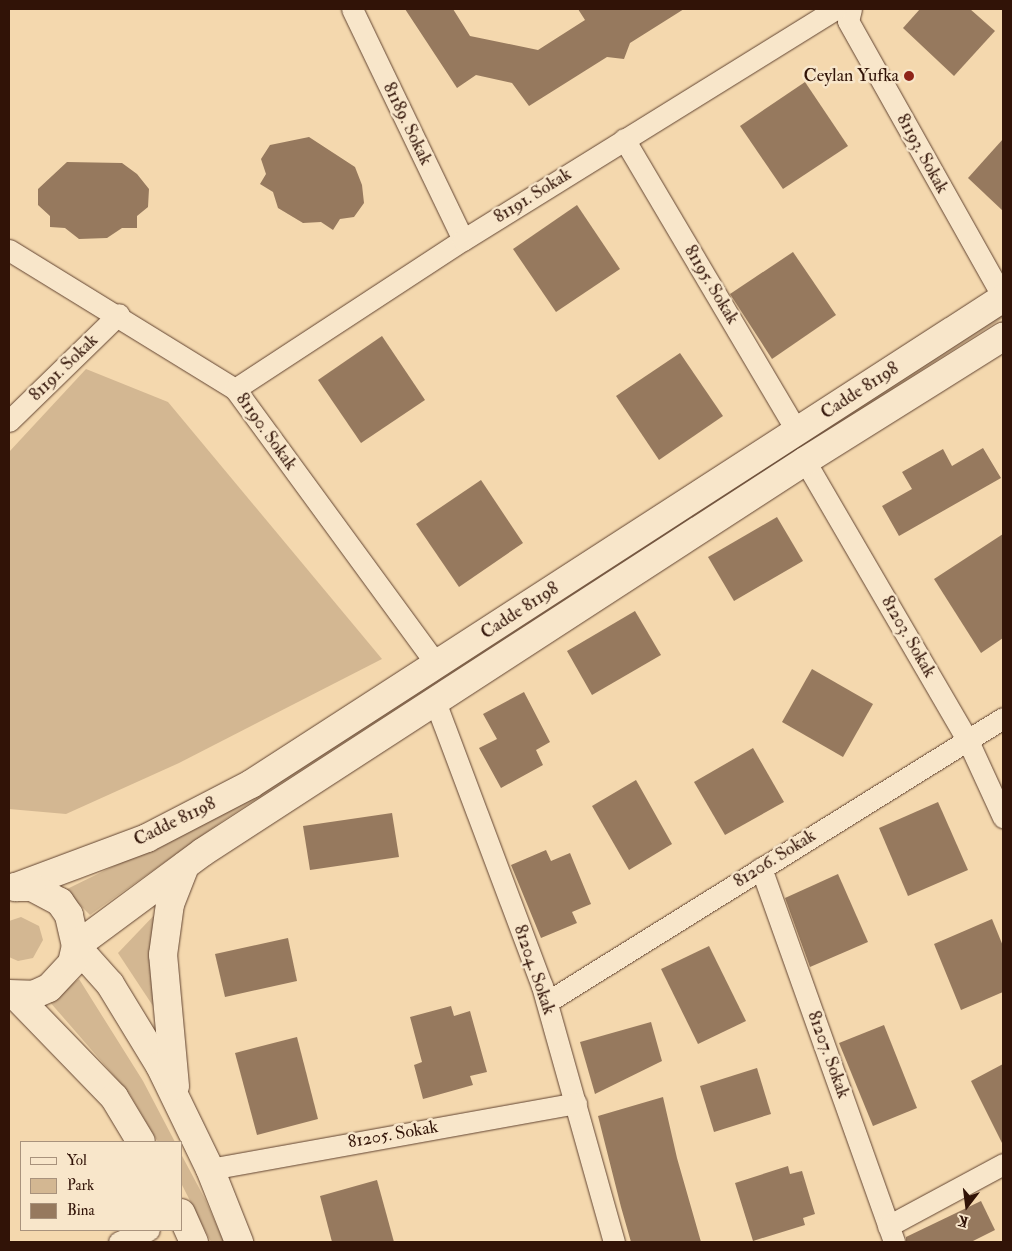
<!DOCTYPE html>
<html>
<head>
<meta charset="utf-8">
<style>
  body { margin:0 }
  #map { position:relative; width:1012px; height:1251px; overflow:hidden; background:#f4d8ae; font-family:"IM FELL Double Pica",serif }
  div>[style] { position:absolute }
  .green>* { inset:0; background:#d3b792 }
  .building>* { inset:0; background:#96795e }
  .roads { filter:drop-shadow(0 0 1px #624431) drop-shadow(0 0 1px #624431) }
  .street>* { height:21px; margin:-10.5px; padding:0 10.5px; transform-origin:10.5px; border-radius:10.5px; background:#f8e6ca }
  .secondary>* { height:28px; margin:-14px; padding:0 14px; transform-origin:14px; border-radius:14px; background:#f8e6ca }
  .dots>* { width:14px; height:14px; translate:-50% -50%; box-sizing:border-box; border:2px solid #f8e6ca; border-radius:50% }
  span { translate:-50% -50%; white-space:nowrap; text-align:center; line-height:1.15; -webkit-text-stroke:5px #f8e6ca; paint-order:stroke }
  .poi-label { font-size:18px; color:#311307 }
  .right { translate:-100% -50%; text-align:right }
  .street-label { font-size:18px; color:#311307 }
  .frame { position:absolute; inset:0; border:10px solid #311307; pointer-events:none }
  .legend { position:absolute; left:20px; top:1141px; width:162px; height:90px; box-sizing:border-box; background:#f8e6ca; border:1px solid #a8927c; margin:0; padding:6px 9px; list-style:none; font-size:15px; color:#311307 }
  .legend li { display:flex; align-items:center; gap:10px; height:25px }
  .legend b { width:25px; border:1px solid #a8927c }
  .north { position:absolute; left:942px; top:1181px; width:50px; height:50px; -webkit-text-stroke:4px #f8e6ca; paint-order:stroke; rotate:195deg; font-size:14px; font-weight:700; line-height:20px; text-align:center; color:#311307 }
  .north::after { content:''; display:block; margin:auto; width:18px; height:22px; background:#311307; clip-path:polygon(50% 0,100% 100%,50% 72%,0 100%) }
</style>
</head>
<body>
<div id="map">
  <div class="green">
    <i style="clip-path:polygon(1003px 311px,1003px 318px,224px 820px,90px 915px,65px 890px,220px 814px)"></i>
    <i style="clip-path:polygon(86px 369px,168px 402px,382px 659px,179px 763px,66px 814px,9px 809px,9px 452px)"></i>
    <i style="clip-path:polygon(161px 908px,155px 1009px,118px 953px)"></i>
    <i style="clip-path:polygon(21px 917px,39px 926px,43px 940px,33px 958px,18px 961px,9px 957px,9px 921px)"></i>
    <i style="clip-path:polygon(79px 979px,143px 1081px,175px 1142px,158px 1142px,129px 1093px,49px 1001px)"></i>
    <i style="clip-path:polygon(181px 1154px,205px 1199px,224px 1242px,211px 1242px,181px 1183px)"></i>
  </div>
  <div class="building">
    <i style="clip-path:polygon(405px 9px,453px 9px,470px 36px,538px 50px,585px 20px,578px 9px,684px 9px,630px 43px,624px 59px,607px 57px,529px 106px,512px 83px,476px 75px,457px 88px)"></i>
    <i style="clip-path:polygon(920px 9px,970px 9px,995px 31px,954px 76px,903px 28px)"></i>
    <i style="clip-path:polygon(805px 82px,848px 146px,783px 189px,740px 126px)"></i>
    <i style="clip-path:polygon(309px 137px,355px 167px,362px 185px,364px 203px,354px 217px,340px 219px,333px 230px,321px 222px,303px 223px,278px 208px,273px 192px,260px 184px,266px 174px,261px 159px,270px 145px)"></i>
    <i style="clip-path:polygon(1003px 139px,1003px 211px,968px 178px)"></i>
    <i style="clip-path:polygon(67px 162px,122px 163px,137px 174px,149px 189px,148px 207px,137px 216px,137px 228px,122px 228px,107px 238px,79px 239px,65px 228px,50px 227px,50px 216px,38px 205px,38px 189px)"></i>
    <i style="clip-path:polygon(577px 205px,620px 269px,556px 312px,513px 249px)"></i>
    <i style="clip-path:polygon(793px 252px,836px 315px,772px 359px,730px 294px)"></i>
    <i style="clip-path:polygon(382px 336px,425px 400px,361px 443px,318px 380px)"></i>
    <i style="clip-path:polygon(680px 353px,723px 416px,659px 460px,616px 396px)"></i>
    <i style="clip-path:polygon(983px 448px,1001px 478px,899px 536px,882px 506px,912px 489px,902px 472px,943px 449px,952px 466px)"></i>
    <i style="clip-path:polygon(481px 480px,523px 543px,459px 587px,416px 524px)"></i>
    <i style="clip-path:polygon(777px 517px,803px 561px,734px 601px,708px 557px)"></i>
    <i style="clip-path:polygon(1003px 534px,1003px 638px,981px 653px,934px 579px)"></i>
    <i style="clip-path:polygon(635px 611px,661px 655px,592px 695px,567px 651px)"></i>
    <i style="clip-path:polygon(812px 669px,873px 704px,843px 757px,782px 722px)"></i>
    <i style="clip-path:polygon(524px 692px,550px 742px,536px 750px,543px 765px,501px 788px,479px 748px,497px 739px,483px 714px)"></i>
    <i style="clip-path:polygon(753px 748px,784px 802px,725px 835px,694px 782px)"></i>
    <i style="clip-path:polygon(636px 780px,672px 844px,629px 870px,592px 806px)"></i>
    <i style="clip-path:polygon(938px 802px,968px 870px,908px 896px,879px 828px)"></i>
    <i style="clip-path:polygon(392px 813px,399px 857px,310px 870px,303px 826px)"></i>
    <i style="clip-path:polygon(546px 850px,551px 861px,570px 853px,591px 904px,572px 912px,577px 923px,541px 938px,511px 865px)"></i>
    <i style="clip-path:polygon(838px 874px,868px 942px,810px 967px,785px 898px)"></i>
    <i style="clip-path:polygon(992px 919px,1003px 946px,1003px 992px,961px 1010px,934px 944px)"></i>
    <i style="clip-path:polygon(288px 938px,297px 981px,225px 997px,215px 954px)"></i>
    <i style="clip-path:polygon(709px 946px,746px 1021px,698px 1044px,661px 969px)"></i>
    <i style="clip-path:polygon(451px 1006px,454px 1016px,470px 1011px,487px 1072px,470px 1076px,473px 1085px,423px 1099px,414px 1065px,422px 1062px,410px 1017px)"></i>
    <i style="clip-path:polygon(651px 1022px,662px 1061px,595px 1094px,580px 1042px)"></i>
    <i style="clip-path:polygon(884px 1025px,917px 1108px,873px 1126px,839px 1043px)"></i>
    <i style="clip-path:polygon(297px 1037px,318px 1119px,257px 1135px,235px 1053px)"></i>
    <i style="clip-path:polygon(1003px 1064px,1003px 1145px,971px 1081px)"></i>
    <i style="clip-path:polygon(757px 1068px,771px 1114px,714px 1132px,700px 1086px)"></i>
    <i style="clip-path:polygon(663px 1097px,677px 1158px,701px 1242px,631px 1242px,621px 1207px,598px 1116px)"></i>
    <i style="clip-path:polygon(788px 1166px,790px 1174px,802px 1171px,815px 1214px,803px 1218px,805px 1225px,753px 1241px,735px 1183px)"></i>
    <i style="clip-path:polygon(377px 1180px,394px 1242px,332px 1242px,320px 1196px)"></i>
    <i style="clip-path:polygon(981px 1201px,995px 1230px,971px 1242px,906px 1242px,906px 1237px)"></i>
  </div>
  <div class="roads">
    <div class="street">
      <i style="left:352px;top:9px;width:256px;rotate:64.3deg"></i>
      <i style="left:851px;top:9px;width:12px;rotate:104deg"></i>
      <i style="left:848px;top:21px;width:317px;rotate:60.7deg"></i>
      <i style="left:624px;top:139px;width:340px;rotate:59.4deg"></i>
      <i style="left:9px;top:250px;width:265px;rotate:31.6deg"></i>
      <i style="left:235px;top:389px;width:342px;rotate:53.8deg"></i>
      <i style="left:235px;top:389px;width:272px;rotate:-33.2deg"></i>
      <i style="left:463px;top:240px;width:438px;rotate:-31.8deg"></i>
      <i style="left:9px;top:421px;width:153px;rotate:-44.2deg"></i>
      <i style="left:805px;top:461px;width:324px;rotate:59.8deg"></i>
      <i style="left:968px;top:741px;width:84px;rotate:65.3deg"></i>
      <i style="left:436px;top:704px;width:301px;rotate:69.4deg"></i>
      <i style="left:542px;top:986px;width:266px;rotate:74.3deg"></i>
      <i style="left:761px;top:868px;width:397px;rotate:70.4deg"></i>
      <i style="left:547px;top:1002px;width:537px;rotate:-31.91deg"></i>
      <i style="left:210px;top:1169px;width:372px;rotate:-10.2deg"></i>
      <i style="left:888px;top:1226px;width:131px;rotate:-28.3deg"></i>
      <i style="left:119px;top:1242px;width:32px;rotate:-22deg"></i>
    </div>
    <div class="secondary">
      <i style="left:16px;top:887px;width:140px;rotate:-20.5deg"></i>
      <i style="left:147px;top:838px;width:117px;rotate:-27.4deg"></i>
      <i style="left:251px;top:784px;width:895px;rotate:-32.87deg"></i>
      <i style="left:76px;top:946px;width:158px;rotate:-36.5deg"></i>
      <i style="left:203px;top:852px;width:718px;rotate:-33deg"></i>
      <i style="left:805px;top:461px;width:234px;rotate:-32.1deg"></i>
      <i style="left:76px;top:946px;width:51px;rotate:48.2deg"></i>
      <i style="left:110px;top:984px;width:96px;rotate:58.6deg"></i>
      <i style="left:160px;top:1066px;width:114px;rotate:64.1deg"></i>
      <i style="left:210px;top:1169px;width:79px;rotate:68.3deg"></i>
      <i style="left:9px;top:994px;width:24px;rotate:2deg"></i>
      <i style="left:33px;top:995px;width:17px;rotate:-24deg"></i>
      <i style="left:49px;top:988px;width:34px;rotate:-47deg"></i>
      <i style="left:72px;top:963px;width:17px;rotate:-77deg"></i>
      <i style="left:76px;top:946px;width:32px;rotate:-103deg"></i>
      <i style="left:69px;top:915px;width:16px;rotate:-125deg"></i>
      <i style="left:60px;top:902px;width:32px;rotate:-152deg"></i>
      <i style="left:32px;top:887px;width:17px;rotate:180deg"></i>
      <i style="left:16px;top:996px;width:141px;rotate:45.9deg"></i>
      <i style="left:114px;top:1097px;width:52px;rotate:59deg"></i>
      <i style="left:175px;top:1086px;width:132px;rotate:-95.2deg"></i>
      <i style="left:163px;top:955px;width:51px;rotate:-82.2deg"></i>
      <i style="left:170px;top:904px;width:41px;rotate:-68.5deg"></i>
      <i style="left:181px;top:1213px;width:32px;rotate:66deg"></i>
    </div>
  </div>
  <div class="dots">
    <i style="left:909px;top:76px;background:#8f2418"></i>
  </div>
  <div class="poi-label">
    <span class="right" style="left:899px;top:76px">Ceylan Yufka</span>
  </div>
  <div class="street-label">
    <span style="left:407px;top:124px;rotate:64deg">81189. Sokak</span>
    <span style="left:922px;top:154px;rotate:61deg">81193. Sokak</span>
    <span style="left:533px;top:196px;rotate:-32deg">81191. Sokak</span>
    <span style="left:711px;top:285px;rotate:59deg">81195. Sokak</span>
    <span style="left:64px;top:368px;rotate:-44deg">81191. Sokak</span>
    <span style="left:860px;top:391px;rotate:-33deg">Cadde 81198</span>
    <span style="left:266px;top:432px;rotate:54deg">81190. Sokak</span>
    <span style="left:520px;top:611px;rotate:-33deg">Cadde 81198</span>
    <span style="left:908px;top:637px;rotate:60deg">81203. Sokak</span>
    <span style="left:175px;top:822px;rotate:-26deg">Cadde 81198</span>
    <span style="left:775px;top:859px;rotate:-32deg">81206. Sokak</span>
    <span style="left:534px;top:970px;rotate:71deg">81204. Sokak</span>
    <span style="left:828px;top:1055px;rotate:70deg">81207. Sokak</span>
    <span style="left:393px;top:1135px;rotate:-10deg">81205. Sokak</span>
  </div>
  <div class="frame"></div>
  <ul class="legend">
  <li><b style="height:6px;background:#f8e6ca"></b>Yol</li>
  <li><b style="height:14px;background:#d3b792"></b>Park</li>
  <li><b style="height:14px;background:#96795e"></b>Bina</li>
  </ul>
  <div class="north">K</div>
</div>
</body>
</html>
